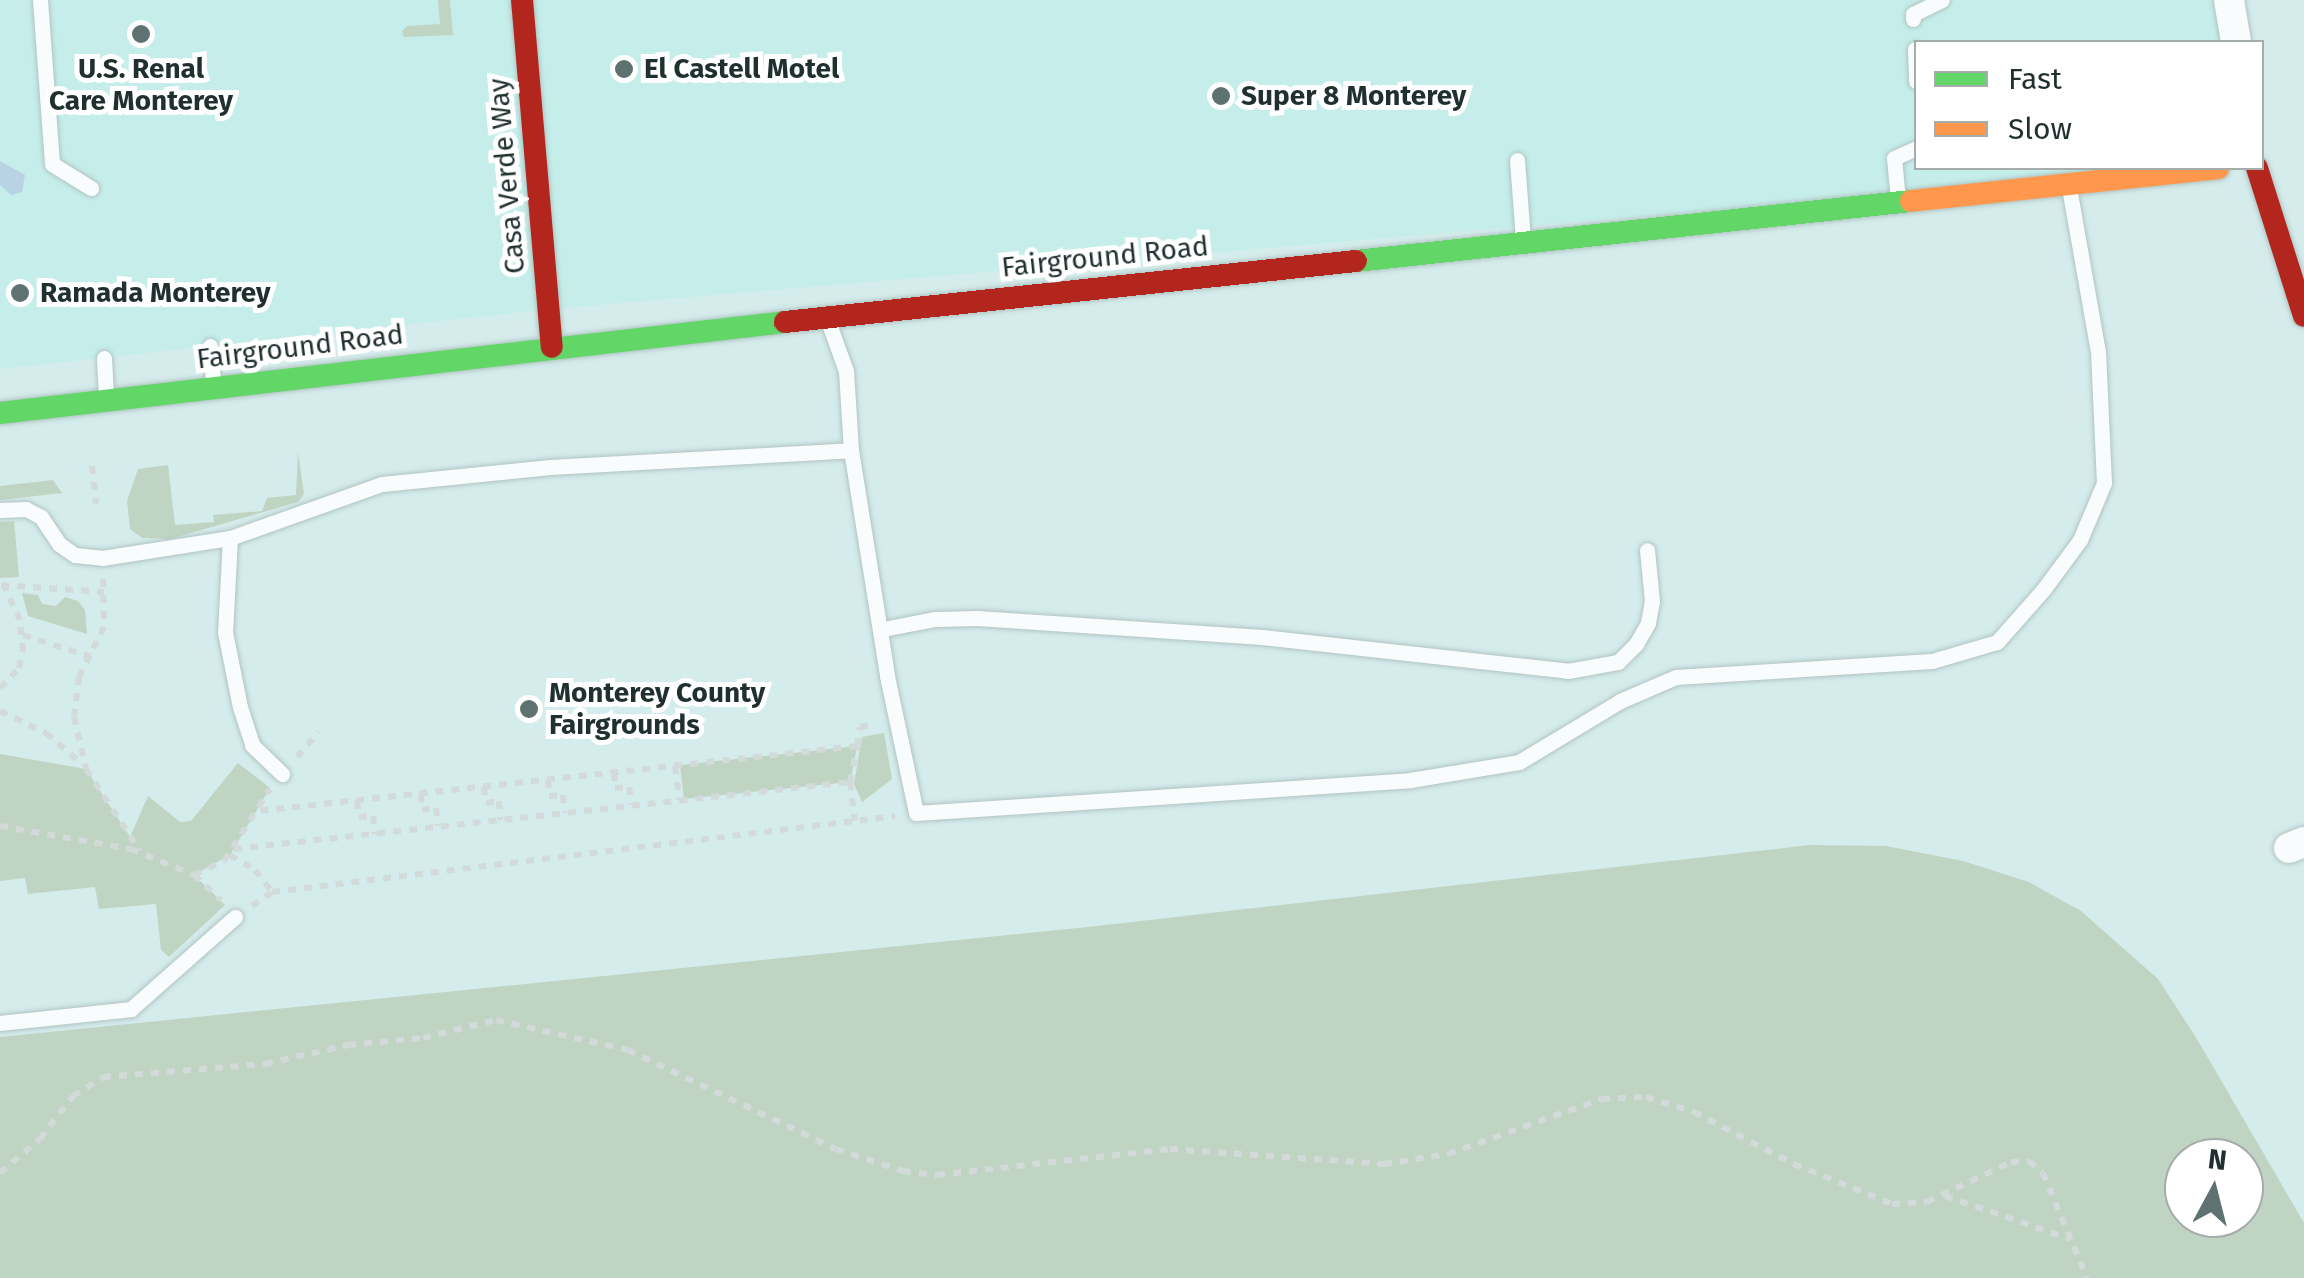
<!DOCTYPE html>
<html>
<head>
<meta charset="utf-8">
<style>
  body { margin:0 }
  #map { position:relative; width:2304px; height:1278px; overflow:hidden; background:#d4eceb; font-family:"Fira Sans",sans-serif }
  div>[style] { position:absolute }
  .built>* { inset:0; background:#c5eeea }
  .green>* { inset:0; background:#c0d4c3 }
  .water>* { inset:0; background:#b9d3e5 }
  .path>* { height:6px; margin-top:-3px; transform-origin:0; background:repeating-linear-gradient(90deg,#d2dada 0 8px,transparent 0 16px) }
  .roads { filter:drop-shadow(0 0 2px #b1c4c3) drop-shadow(0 0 2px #b1c4c3) }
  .lane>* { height:15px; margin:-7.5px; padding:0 7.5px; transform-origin:7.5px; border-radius:7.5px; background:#f9fcfc }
  .street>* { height:30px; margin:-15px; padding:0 15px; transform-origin:15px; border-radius:15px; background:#f9fcfc }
  .fast>* { height:22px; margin:-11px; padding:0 11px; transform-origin:11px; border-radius:11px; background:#63d668 }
  .slow>* { height:22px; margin:-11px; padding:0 11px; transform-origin:11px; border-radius:11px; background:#ff974d }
  .jam>* { height:22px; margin:-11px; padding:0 11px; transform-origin:11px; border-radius:11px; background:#b3261e }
  .dots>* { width:28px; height:28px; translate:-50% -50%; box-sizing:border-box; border:5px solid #fff; border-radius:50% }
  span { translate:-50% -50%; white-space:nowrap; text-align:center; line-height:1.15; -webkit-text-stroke:10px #fff; paint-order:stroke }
  .poi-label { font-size:28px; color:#1f302f; font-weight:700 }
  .left { translate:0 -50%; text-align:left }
  .street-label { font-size:28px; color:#1f302f }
  .legend { position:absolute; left:1914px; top:40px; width:350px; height:130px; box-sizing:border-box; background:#fff; border:2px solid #a5acac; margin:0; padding:12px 18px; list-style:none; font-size:30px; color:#1f302f }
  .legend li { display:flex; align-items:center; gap:20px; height:50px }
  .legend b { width:50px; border:2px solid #a5acac }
  .north { position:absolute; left:2164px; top:1138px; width:100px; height:100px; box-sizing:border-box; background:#fff; border:2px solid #a5acac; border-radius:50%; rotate:7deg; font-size:28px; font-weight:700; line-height:40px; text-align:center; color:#1f302f }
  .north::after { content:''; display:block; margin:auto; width:35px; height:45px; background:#5e7271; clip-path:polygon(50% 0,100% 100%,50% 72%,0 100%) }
</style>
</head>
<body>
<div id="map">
  <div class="built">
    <i style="clip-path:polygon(0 0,2229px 0,2236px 42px,1916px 42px,1916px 168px,2208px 168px,549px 309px,0 369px)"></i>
  </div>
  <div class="green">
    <i style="clip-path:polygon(438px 0,450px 0,453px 35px,404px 37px,402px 31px,407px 26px,440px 24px)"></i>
    <i style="clip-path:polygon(298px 452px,304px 494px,298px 502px,170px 539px,142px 538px,130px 529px,127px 501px,138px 469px,168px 465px,175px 525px,214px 522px,213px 515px,262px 511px,267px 498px,296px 495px)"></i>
    <i style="clip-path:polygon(53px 480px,62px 493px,0 500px,0 486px)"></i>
    <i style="clip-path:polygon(14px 521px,19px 577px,0 578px,0 522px)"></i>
    <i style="clip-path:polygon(22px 593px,38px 595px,42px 604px,56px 606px,65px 597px,78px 601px,85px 610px,87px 634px,28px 616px)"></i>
    <i style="clip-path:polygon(884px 733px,892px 779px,862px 802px,854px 784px,862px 737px)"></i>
    <i style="clip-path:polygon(857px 746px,850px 782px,684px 799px,680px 765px)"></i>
    <i style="clip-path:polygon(0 754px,86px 769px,130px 837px,148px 796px,180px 822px,191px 821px,238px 763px,270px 788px,230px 855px,194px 875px,225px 905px,169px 957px,161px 950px,156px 904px,99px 909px,95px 887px,28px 894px,25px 878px,0 881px)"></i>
    <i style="clip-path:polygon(evenodd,1810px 845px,1886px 846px,1963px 861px,2029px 882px,2081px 911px,2158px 979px,2197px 1039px,2304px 1223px,2304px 1278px,0 1278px,0 1037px,1088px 927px,1810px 845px,2184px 1158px,2244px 1158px,2244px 1218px,2184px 1218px,2184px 1158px)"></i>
  </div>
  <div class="water">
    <i style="clip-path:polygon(0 161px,25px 175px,22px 192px,11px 195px,0 185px)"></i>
  </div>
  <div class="path">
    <i style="left:92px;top:466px;width:38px;rotate:84deg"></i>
    <i style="left:103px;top:579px;width:48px;rotate:88.8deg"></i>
    <i style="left:104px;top:627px;width:56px;rotate:116.6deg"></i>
    <i style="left:79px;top:677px;width:40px;rotate:97.1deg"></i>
    <i style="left:74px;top:717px;width:53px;rotate:77deg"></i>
    <i style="left:86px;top:769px;width:98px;rotate:56.6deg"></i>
    <i style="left:1px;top:585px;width:103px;rotate:3.9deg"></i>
    <i style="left:23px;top:635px;width:71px;rotate:17.9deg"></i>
    <i style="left:0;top:688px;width:28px;rotate:-46deg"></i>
    <i style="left:19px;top:668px;width:17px;rotate:-77deg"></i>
    <i style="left:23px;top:651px;width:31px;rotate:-96deg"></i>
    <i style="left:20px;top:620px;width:38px;rotate:-115deg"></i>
    <i style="left:0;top:711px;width:51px;rotate:25.6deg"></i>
    <i style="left:46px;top:733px;width:48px;rotate:40.7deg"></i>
    <i style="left:857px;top:746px;width:19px;rotate:-81deg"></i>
    <i style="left:860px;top:727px;width:14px;rotate:-8deg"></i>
    <i style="left:297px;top:757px;width:33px;rotate:-49deg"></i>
    <i style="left:675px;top:766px;width:34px;rotate:82deg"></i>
    <i style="left:614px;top:773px;width:15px;rotate:86deg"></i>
    <i style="left:615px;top:788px;width:14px;rotate:-4deg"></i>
    <i style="left:629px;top:787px;width:18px;rotate:81deg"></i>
    <i style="left:548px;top:780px;width:16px;rotate:86deg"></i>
    <i style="left:549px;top:796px;width:14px;rotate:-4deg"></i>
    <i style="left:563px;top:795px;width:18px;rotate:84deg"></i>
    <i style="left:850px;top:782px;width:39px;rotate:83deg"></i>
    <i style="left:484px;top:787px;width:16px;rotate:83deg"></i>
    <i style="left:486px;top:803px;width:13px;rotate:-9deg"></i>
    <i style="left:499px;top:801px;width:19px;rotate:87deg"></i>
    <i style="left:421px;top:794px;width:16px;rotate:86deg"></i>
    <i style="left:422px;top:810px;width:14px;rotate:-8deg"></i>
    <i style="left:436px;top:808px;width:18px;rotate:84deg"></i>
    <i style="left:357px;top:801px;width:16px;rotate:83deg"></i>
    <i style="left:359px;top:817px;width:14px;rotate:-4deg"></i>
    <i style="left:373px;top:816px;width:18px;rotate:84deg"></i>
    <i style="left:0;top:826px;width:133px;rotate:10deg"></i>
    <i style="left:131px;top:849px;width:68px;rotate:22.4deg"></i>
    <i style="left:194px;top:875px;width:37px;rotate:43deg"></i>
    <i style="left:234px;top:849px;width:620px;rotate:-6.21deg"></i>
    <i style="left:850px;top:782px;width:37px;rotate:-79deg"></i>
    <i style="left:857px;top:746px;width:603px;rotate:173.81deg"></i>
    <i style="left:230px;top:855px;width:29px;rotate:31deg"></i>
    <i style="left:255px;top:870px;width:28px;rotate:52deg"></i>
    <i style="left:194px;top:875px;width:33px;rotate:-25deg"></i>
    <i style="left:224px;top:861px;width:85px;rotate:-57.4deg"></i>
    <i style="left:252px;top:906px;width:24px;rotate:-35deg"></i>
    <i style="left:272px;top:892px;width:628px;rotate:-6.96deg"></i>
    <i style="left:0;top:1173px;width:52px;rotate:-40.4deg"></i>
    <i style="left:40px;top:1139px;width:54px;rotate:-52.5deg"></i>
    <i style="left:73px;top:1096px;width:36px;rotate:-32deg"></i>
    <i style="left:103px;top:1077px;width:163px;rotate:-4.6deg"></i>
    <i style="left:265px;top:1064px;width:85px;rotate:-12.9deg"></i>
    <i style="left:348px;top:1045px;width:75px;rotate:-5.3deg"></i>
    <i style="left:423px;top:1038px;width:75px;rotate:-13.9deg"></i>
    <i style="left:496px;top:1020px;width:135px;rotate:12.8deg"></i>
    <i style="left:628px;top:1050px;width:230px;rotate:25.5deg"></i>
    <i style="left:836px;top:1149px;width:71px;rotate:18.2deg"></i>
    <i style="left:903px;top:1171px;width:34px;rotate:7deg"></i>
    <i style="left:937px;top:1175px;width:234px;rotate:-6.4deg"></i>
    <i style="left:1170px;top:1149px;width:215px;rotate:4deg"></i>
    <i style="left:1384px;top:1164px;width:65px;rotate:-8.9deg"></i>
    <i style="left:1448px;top:1154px;width:164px;rotate:-19.7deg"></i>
    <i style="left:1602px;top:1099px;width:44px;rotate:-2.6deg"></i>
    <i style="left:1646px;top:1097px;width:50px;rotate:17.4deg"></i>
    <i style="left:1694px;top:1112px;width:113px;rotate:27.5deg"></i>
    <i style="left:1794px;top:1164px;width:106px;rotate:22.2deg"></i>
    <i style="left:1892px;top:1204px;width:35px;rotate:-3deg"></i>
    <i style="left:1927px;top:1202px;width:93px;rotate:-25.5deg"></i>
    <i style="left:2011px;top:1162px;width:18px;rotate:-3deg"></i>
    <i style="left:2029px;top:1161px;width:18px;rotate:41deg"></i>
    <i style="left:2043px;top:1173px;width:114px;rotate:67.3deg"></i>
    <i style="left:1945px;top:1196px;width:132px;rotate:19deg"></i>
  </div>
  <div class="roads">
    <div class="lane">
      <i style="left:40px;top:0;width:164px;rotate:85.8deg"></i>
      <i style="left:52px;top:164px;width:46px;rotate:31.6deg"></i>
      <i style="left:1913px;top:19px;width:5px;rotate:-90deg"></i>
      <i style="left:1913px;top:14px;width:32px;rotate:-26deg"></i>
      <i style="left:1915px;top:49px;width:32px;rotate:88deg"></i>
      <i style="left:1517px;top:160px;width:80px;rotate:85.7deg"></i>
      <i style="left:1898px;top:200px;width:42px;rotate:-95.4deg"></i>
      <i style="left:1894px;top:158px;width:24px;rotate:-24deg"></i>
      <i style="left:828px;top:321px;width:53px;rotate:70.2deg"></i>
      <i style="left:846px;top:371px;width:79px;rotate:86.4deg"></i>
      <i style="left:851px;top:450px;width:229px;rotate:80.9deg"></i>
      <i style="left:887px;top:676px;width:140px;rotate:78deg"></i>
      <i style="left:916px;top:813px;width:495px;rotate:-3.8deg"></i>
      <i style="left:1410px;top:780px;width:110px;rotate:-9.4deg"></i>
      <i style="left:1519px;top:762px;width:118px;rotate:-31.1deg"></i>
      <i style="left:1620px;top:701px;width:61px;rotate:-23.2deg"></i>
      <i style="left:1676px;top:677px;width:256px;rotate:-3.6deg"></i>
      <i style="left:1932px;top:661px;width:68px;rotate:-16.3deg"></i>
      <i style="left:1997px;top:642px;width:69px;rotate:-48.5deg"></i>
      <i style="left:2043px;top:590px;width:62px;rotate:-53.5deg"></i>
      <i style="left:2080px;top:540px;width:62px;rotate:-67.2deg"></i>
      <i style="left:2104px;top:483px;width:131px;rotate:-92.6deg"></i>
      <i style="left:2098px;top:352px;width:168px;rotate:-100deg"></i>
      <i style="left:210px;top:346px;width:36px;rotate:85deg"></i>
      <i style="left:104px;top:358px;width:36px;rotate:87deg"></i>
      <i style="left:0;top:510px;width:26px;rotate:-2deg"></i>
      <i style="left:26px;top:509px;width:17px;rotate:28deg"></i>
      <i style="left:41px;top:517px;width:32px;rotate:56deg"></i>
      <i style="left:59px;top:544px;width:19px;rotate:35deg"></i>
      <i style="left:75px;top:555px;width:27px;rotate:6deg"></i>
      <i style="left:102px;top:558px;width:130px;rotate:-8.9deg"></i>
      <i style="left:230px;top:538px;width:161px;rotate:-19.6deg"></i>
      <i style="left:382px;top:484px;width:169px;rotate:-5.8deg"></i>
      <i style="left:550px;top:467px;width:301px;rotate:-3.2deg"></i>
      <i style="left:230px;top:538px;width:94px;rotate:93deg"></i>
      <i style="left:225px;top:632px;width:76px;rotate:78.7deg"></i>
      <i style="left:240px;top:707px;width:40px;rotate:72deg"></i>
      <i style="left:252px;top:745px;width:42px;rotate:44deg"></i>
      <i style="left:883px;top:629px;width:53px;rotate:-10.9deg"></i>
      <i style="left:935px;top:619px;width:42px;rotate:-1.4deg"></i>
      <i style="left:977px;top:618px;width:286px;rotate:3.8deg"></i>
      <i style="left:1262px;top:637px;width:308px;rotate:6.3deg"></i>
      <i style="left:1568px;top:671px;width:51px;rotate:-10.2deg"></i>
      <i style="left:1618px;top:662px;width:25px;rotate:-45deg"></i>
      <i style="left:1636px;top:644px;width:24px;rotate:-60deg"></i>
      <i style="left:1648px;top:623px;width:22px;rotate:-80deg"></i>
      <i style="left:1652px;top:601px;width:51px;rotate:-95.6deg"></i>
      <i style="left:0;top:1023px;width:132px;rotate:-6.1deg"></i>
      <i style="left:131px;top:1009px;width:139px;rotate:-41.5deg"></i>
    </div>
    <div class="street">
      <i style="left:2229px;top:0;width:43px;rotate:80.5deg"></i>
      <i style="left:2289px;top:848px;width:16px;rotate:-22deg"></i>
    </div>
    <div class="fast">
      <i style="left:1356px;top:261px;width:558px;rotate:-6.17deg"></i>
      <i style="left:0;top:413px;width:790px;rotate:-6.61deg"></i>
    </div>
    <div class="slow">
      <i style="left:1911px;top:201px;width:309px;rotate:-6.1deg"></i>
    </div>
    <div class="jam">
      <i style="left:522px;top:0;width:348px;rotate:85.1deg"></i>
      <i style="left:2257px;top:168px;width:155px;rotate:72.4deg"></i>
      <i style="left:785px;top:322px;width:574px;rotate:-6.1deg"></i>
    </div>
  </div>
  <div class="dots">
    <i style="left:141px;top:34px;background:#5e7271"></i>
    <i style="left:624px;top:69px;background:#5e7271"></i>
    <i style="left:1221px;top:96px;background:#5e7271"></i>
    <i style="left:20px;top:293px;background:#5e7271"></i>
    <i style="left:529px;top:709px;background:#5e7271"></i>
  </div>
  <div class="poi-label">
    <span style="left:141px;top:85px">U.S. Renal<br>Care Monterey</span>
    <span class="left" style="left:644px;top:69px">El Castell Motel</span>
    <span class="left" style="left:1241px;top:96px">Super 8 Monterey</span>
    <span class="left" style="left:40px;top:293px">Ramada Monterey</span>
    <span class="left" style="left:549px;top:709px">Monterey County<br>Fairgrounds</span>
  </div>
  <div class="street-label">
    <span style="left:507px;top:176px;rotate:-95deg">Casa Verde Way</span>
    <span style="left:1105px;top:257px;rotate:-6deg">Fairground Road</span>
    <span style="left:300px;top:347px;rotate:-7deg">Fairground Road</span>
  </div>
  <ul class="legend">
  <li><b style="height:12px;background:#63d668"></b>Fast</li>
  <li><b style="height:12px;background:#ff974d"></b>Slow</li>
  </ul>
  <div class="north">N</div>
</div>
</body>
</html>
